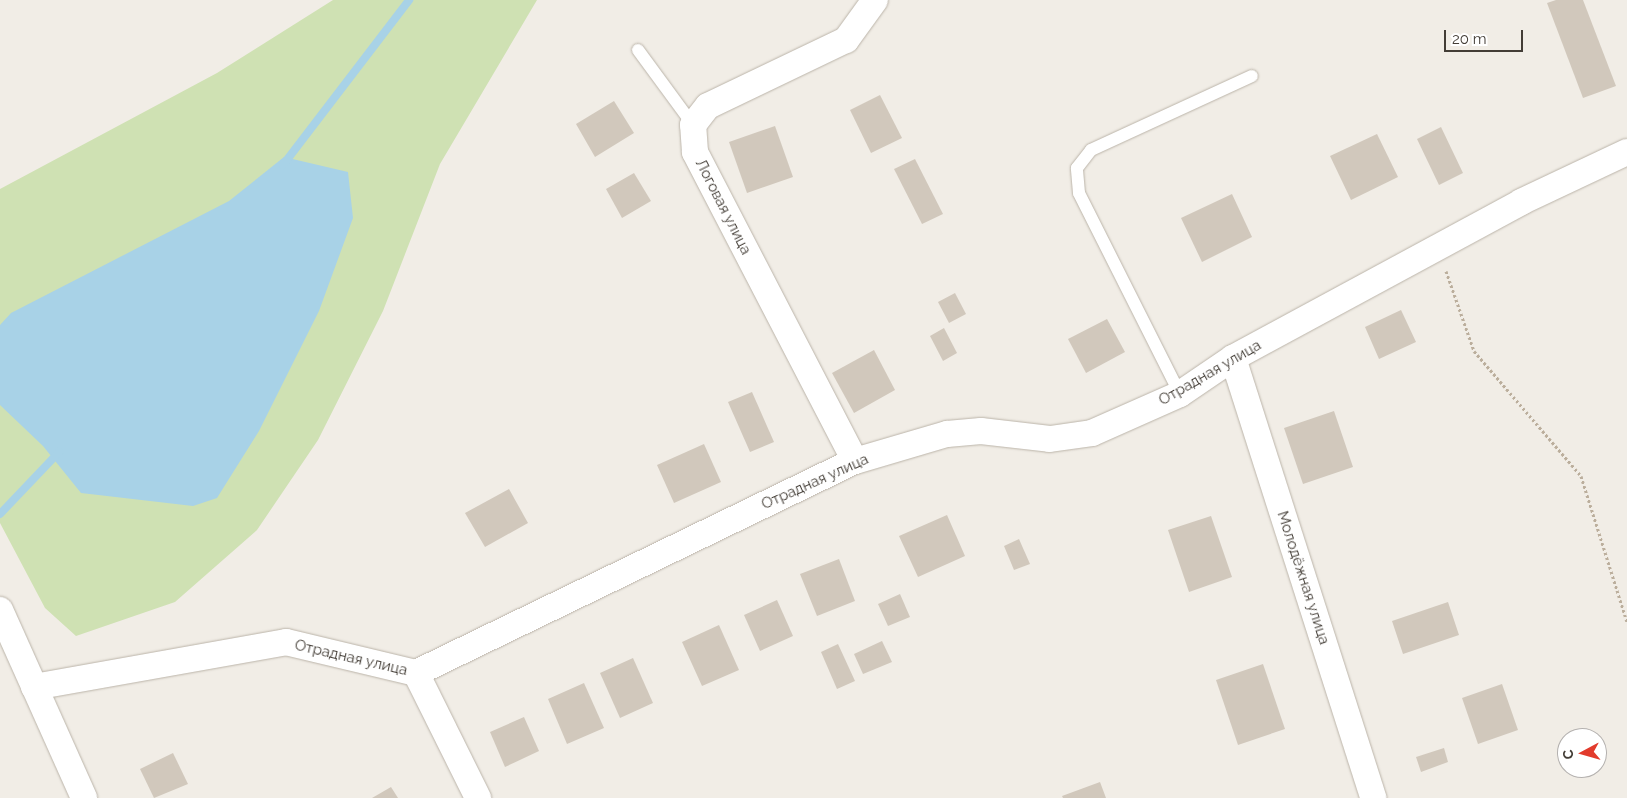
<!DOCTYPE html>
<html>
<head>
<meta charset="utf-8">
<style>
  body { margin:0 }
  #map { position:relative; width:1627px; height:798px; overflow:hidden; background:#f1ede6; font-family:Raleway,sans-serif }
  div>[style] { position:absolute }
  .green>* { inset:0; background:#cfe1b3 }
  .water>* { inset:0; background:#a8d2e7 }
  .stream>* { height:8px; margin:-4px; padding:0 4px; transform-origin:4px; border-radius:4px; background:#a8d2e7 }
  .building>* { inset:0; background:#d1c8bc }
  .path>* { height:3px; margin-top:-1.5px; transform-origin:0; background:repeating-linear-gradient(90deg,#bbae9c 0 2.5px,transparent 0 5px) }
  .roads { filter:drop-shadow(0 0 1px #bbb4a9) drop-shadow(0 0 1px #bbb4a9) }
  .lane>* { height:12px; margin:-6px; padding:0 6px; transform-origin:6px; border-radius:6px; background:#fff }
  .street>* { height:26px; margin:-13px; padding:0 13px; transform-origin:13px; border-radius:13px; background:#fff }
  span { translate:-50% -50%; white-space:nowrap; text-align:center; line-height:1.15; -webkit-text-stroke:4.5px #fff; paint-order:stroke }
  .street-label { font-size:15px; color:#433d36 }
  .north { position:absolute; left:1557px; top:728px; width:50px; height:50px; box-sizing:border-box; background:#fff; border:1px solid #b4b1af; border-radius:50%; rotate:264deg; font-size:14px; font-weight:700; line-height:20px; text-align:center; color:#433d36 }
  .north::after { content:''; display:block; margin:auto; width:18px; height:22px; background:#e23b2c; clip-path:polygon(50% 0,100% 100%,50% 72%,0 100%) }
  .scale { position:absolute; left:1444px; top:30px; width:79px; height:22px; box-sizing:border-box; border:2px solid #433d36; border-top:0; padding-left:6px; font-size:15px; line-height:18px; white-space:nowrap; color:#433d36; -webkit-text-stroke:4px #fff; paint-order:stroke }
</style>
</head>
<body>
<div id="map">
  <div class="green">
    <i style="clip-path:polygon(333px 0,537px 0,440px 164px,383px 311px,318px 440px,257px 530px,175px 602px,76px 636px,45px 608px,0 523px,0 189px,217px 73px)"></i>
  </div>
  <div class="water">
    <i style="clip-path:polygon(284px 157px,348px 172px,353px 218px,319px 311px,259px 431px,217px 498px,193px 506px,81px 493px,43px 446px,0 405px,0 325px,11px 313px,229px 201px)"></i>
  </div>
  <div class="stream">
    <i style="left:283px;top:165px;width:208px;rotate:-52.6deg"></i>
    <i style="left:0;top:514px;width:86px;rotate:-46.4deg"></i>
  </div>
  <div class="building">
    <i style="clip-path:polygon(1556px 0,1583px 0,1616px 86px,1583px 98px,1547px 3px)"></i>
    <i style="clip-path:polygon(880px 95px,902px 138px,871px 153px,850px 110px)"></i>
    <i style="clip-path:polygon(614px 101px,634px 133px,595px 157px,576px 124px)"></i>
    <i style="clip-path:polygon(775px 126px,793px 177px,747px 193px,729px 142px)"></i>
    <i style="clip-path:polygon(1441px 127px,1463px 173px,1439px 185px,1417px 139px)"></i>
    <i style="clip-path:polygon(1377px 134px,1398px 177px,1351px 200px,1330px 156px)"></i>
    <i style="clip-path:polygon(915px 159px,943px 214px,922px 224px,894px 169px)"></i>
    <i style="clip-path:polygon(634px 173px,651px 201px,622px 218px,606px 189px)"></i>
    <i style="clip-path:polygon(1232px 194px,1252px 237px,1202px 262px,1181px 218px)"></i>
    <i style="clip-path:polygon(955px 293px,966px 314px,949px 323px,938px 302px)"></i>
    <i style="clip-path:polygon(1401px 310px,1416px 342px,1379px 359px,1365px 327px)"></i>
    <i style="clip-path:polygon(1107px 319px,1125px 352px,1086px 373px,1068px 339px)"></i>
    <i style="clip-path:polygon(944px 328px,957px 353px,943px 361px,930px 336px)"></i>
    <i style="clip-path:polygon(874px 350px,895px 390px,854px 413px,832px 373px)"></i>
    <i style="clip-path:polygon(752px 392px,774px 442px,750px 452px,728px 402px)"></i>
    <i style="clip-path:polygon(1334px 411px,1353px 467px,1303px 484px,1284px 428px)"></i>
    <i style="clip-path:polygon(704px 444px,721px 482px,674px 503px,657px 465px)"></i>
    <i style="clip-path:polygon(509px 489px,528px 523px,485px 547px,465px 513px)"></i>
    <i style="clip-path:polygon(947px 515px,965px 556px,918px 577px,899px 536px)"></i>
    <i style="clip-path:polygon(1211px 516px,1232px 577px,1189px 592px,1168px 530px)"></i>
    <i style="clip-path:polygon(1019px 539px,1030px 564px,1014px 570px,1004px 546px)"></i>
    <i style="clip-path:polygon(839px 559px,855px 601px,817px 616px,800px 574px)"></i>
    <i style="clip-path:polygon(900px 594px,910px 617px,888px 626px,878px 604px)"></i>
    <i style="clip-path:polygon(777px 600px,793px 636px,760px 651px,744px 615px)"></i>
    <i style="clip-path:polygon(1448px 602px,1459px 635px,1403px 654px,1392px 621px)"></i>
    <i style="clip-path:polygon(719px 625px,739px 670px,702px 686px,682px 642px)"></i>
    <i style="clip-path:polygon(882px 641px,892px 662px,863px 674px,854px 654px)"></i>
    <i style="clip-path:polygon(838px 644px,855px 681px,837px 689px,821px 652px)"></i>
    <i style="clip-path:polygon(633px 658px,653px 703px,620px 718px,600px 673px)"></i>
    <i style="clip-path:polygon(1263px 664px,1285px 729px,1238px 745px,1216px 680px)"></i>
    <i style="clip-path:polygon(584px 683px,604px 728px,567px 744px,548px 699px)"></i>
    <i style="clip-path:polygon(1502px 684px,1518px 730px,1478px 744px,1462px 698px)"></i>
    <i style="clip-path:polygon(524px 717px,539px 751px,505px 767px,490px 732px)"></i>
    <i style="clip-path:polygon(1444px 748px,1448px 762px,1421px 772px,1416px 757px)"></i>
    <i style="clip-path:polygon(173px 753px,188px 784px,154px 798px,140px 769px)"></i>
    <i style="clip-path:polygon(1100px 782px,1106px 798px,1063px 798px,1062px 796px)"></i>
    <i style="clip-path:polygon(391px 787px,398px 798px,372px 798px)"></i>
  </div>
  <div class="path">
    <i style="left:1446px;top:271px;width:85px;rotate:70.7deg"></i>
    <i style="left:1474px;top:351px;width:165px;rotate:49.4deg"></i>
    <i style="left:1581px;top:476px;width:153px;rotate:72.5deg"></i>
  </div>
  <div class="roads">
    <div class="lane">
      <i style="left:638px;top:50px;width:93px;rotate:53.7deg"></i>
      <i style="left:1180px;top:394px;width:225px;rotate:-116.7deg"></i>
      <i style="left:1079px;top:193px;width:25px;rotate:-95deg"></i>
      <i style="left:1077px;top:168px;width:23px;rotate:-52deg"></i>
      <i style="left:1091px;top:150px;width:177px;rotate:-24.7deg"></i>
    </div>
    <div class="street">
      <i style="left:1233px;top:358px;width:462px;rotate:72.3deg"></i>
      <i style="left:855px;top:461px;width:348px;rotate:-117.4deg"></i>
      <i style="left:695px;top:152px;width:27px;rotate:-94deg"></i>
      <i style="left:693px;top:125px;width:24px;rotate:-52deg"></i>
      <i style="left:708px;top:106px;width:153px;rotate:-25.6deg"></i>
      <i style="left:846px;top:40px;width:49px;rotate:-54.1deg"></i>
      <i style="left:0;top:610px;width:206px;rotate:65.9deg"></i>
      <i style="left:416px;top:673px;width:140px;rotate:63.6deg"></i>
      <i style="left:34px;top:687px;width:256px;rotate:-10.1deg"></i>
      <i style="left:286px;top:642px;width:134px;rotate:13.4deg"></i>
      <i style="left:416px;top:673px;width:488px;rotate:-25.8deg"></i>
      <i style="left:855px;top:461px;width:96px;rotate:-16.4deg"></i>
      <i style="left:947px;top:434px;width:34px;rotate:-5deg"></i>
      <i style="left:981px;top:431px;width:69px;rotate:6.6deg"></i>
      <i style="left:1050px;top:439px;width:42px;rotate:-8.1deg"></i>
      <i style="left:1092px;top:433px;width:96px;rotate:-23.9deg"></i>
      <i style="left:1180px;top:394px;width:64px;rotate:-34.2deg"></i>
      <i style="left:1233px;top:358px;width:328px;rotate:-28.4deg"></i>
      <i style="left:1521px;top:202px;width:117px;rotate:-25.3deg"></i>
    </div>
  </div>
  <div class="street-label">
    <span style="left:723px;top:207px;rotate:63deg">Логовая улица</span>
    <span style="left:1210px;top:373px;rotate:-30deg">Отрадная улица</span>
    <span style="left:815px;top:482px;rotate:-24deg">Отрадная улица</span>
    <span style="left:1303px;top:578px;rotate:72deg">Молодёжная улица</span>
    <span style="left:351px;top:658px;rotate:13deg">Отрадная улица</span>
  </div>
  <div class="north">С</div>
  <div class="scale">20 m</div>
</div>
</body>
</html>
